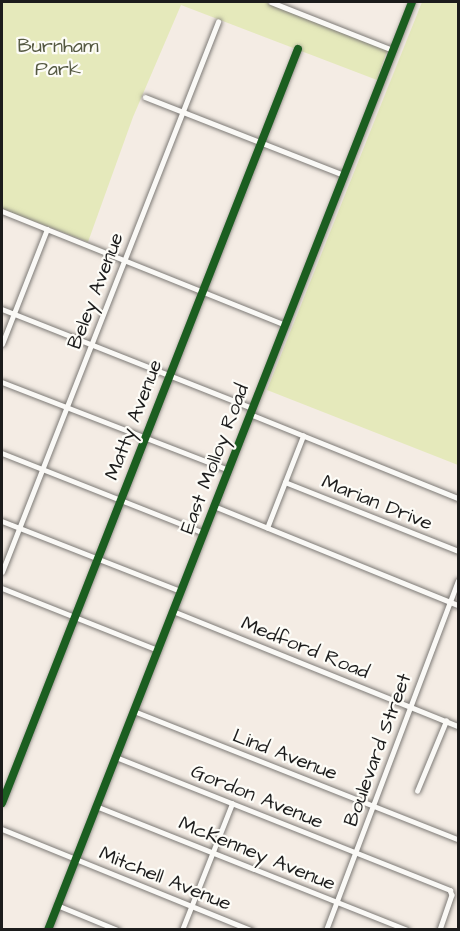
<!DOCTYPE html>
<html>
<head>
<meta charset="utf-8">
<style>
  body { margin:0 }
  #map { position:relative; width:460px; height:931px; overflow:hidden; background:#f4ece4; font-family:"Architects Daughter",sans-serif }
  div>[style] { position:absolute }
  .green>* { inset:0; background:#e5e9bb }
  .roads { filter:drop-shadow(0 0 2px #7d7a76) drop-shadow(0 0 2px #7d7a76) }
  .minor>* { height:4.5px; margin:-2.25px; padding:0 2.25px; transform-origin:2.25px; border-radius:2.25px; background:#faf9f6 }
  .cycleway>* { height:8px; margin:-4px; padding:0 4px; transform-origin:4px; border-radius:4px; background:#1b5e20 }
  span { translate:-50% -50%; white-space:nowrap; text-align:center; line-height:1.15; -webkit-text-stroke:4.5px #fdfcf7; paint-order:stroke }
  .park-label { font-size:20px; color:#555942 }
  .street-label { font-size:20px; color:#1c1c1c }
  .frame { position:absolute; inset:0; border:3px solid #1c1c1c; pointer-events:none }
</style>
</head>
<body>
<div id="map">
  <div class="green">
    <i style="clip-path:polygon(2px 2px,264px 2px,388px 48px,377px 80px,181px 5px,133px 117px,88px 242px,2px 209px)"></i>
    <i style="clip-path:polygon(422px 2px,458px 2px,458px 465px,267px 390px)"></i>
  </div>
  <div class="roads">
    <div class="minor">
      <i style="left:271px;top:2px;width:131px;rotate:21.5deg"></i>
      <i style="left:145px;top:97px;width:214px;rotate:21.4deg"></i>
      <i style="left:2px;top:211px;width:306px;rotate:21.9deg"></i>
      <i style="left:2px;top:309px;width:269px;rotate:21.6deg"></i>
      <i style="left:2px;top:344px;width:123px;rotate:-68.6deg"></i>
      <i style="left:2px;top:382px;width:243px;rotate:21.2deg"></i>
      <i style="left:250px;top:414px;width:224px;rotate:22deg"></i>
      <i style="left:2px;top:453px;width:217px;rotate:21.6deg"></i>
      <i style="left:285px;top:482px;width:186px;rotate:21.7deg"></i>
      <i style="left:214px;top:506px;width:263px;rotate:22.1deg"></i>
      <i style="left:2px;top:521px;width:192px;rotate:21.4deg"></i>
      <i style="left:267px;top:528px;width:99px;rotate:-68.6deg"></i>
      <i style="left:2px;top:572px;width:591px;rotate:-68.56deg"></i>
      <i style="left:2px;top:588px;width:168px;rotate:21.7deg"></i>
      <i style="left:173px;top:611px;width:307px;rotate:22deg"></i>
      <i style="left:134px;top:711px;width:348px;rotate:21.6deg"></i>
      <i style="left:116px;top:757px;width:360px;rotate:21.7deg"></i>
      <i style="left:450px;top:890px;width:5px;rotate:68deg"></i>
      <i style="left:452px;top:895px;width:37px;rotate:109deg"></i>
      <i style="left:417px;top:791px;width:76px;rotate:-67.5deg"></i>
      <i style="left:2px;top:803px;width:810px;rotate:-68.57deg"></i>
      <i style="left:96px;top:806px;width:335px;rotate:21.7deg"></i>
      <i style="left:2px;top:829px;width:269px;rotate:22.1deg"></i>
      <i style="left:57px;top:905px;width:66px;rotate:22.3deg"></i>
      <i style="left:48px;top:930px;width:997px;rotate:-68.58deg"></i>
      <i style="left:182px;top:930px;width:136px;rotate:-68.4deg"></i>
      <i style="left:326px;top:930px;width:373px;rotate:-69.3deg"></i>
    </div>
  </div>
  <div class="cycleway">
    <i style="left:2px;top:803px;width:810px;rotate:-68.57deg"></i>
    <i style="left:48px;top:930px;width:997px;rotate:-68.58deg"></i>
  </div>
  <div class="park-label">
    <span style="left:58px;top:58px">Burnham<br>Park</span>
  </div>
  <div class="street-label">
    <span style="left:96px;top:291px;rotate:-69deg">Beley Avenue</span>
    <span style="left:134px;top:420px;rotate:-69deg">Matty Avenue</span>
    <span style="left:215px;top:459px;rotate:-69deg">East Molloy Road</span>
    <span style="left:377px;top:503px;rotate:22deg">Marian Drive</span>
    <span style="left:305px;top:648px;rotate:22deg">Medford Road</span>
    <span style="left:378px;top:750px;rotate:-70deg">Boulevard Street</span>
    <span style="left:285px;top:755px;rotate:21deg">Lind Avenue</span>
    <span style="left:257px;top:797px;rotate:22deg">Gordon Avenue</span>
    <span style="left:257px;top:854px;rotate:22deg">McKenney Avenue</span>
    <span style="left:165px;top:879px;rotate:22deg">Mitchell Avenue</span>
  </div>
  <div class="frame"></div>
</div>
</body>
</html>
